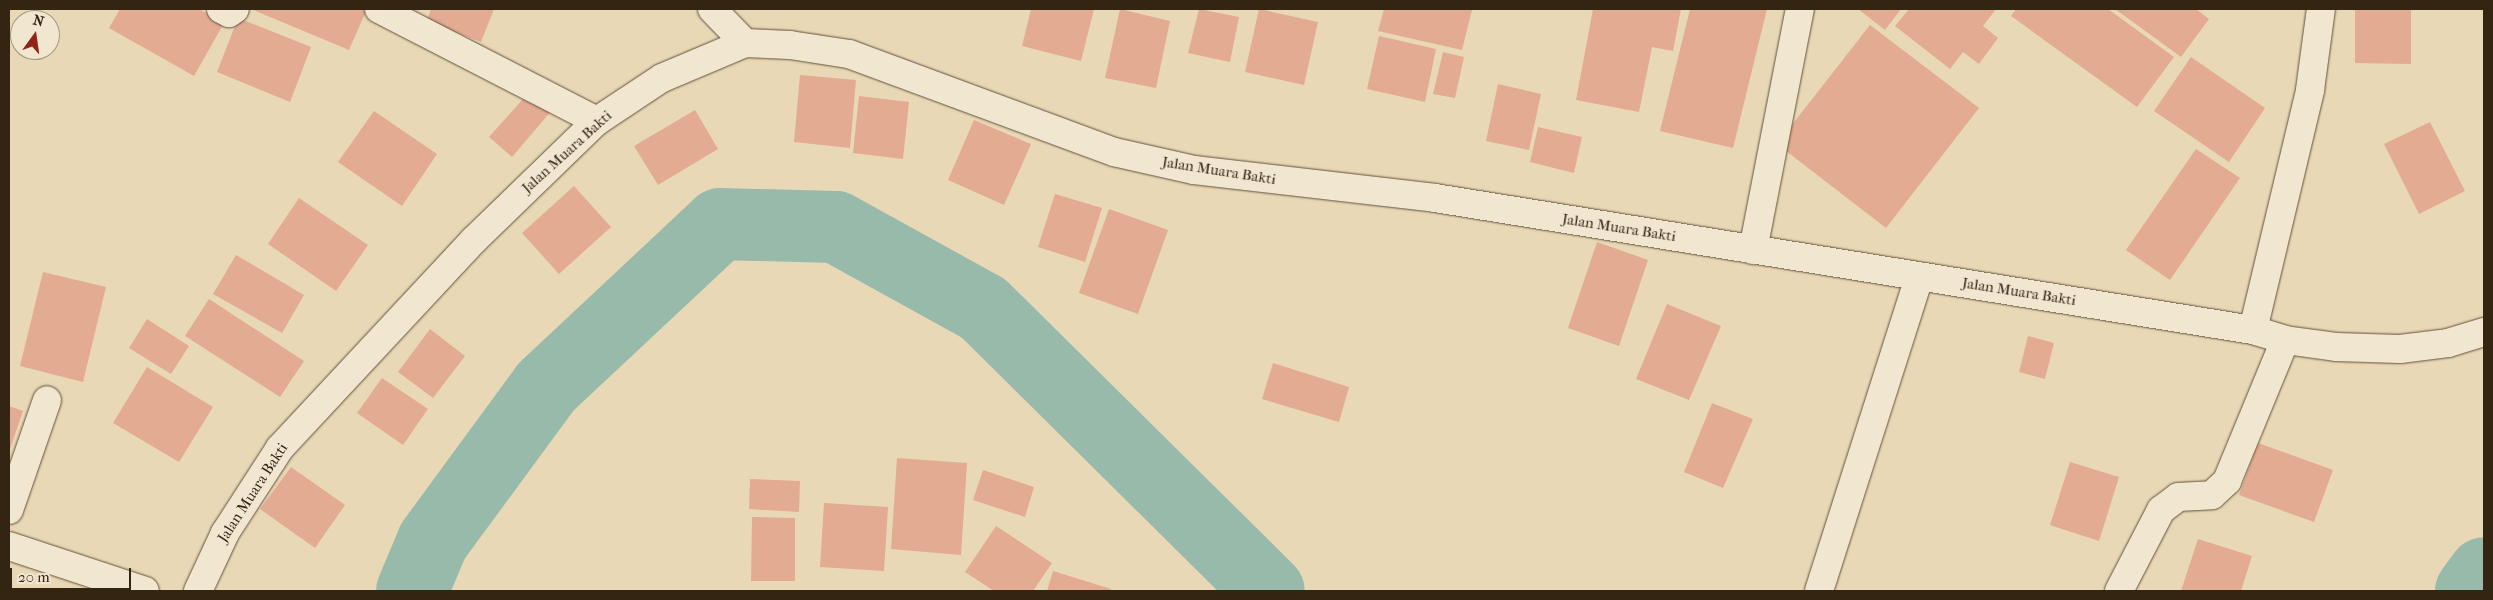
<!DOCTYPE html>
<html>
<head>
<meta charset="utf-8">
<style>
  body { margin:0 }
  #map { position:relative; width:2493px; height:600px; overflow:hidden; background:#e9d8b6; font-family:"IM FELL French Canon",serif }
  div>[style] { position:absolute }
  .river>* { height:72px; margin:-36px; padding:0 36px; transform-origin:36px; border-radius:36px; background:#97baab }
  .building>* { inset:0; background:#e3ab91 }
  .roads { filter:drop-shadow(0 0 1px #61513b) drop-shadow(0 0 1px #61513b) }
  .minor>* { height:28px; margin:-14px; padding:0 14px; transform-origin:14px; border-radius:14px; background:#f1e6d0 }
  .tertiary>* { height:28px; margin:-14px; padding:0 14px; transform-origin:14px; border-radius:14px; background:#f1e6d0 }
  span { translate:-50% -50%; white-space:nowrap; text-align:center; line-height:1.15; -webkit-text-stroke:4px #f1e6d0; paint-order:stroke }
  .street-label { font-size:15px; color:#342412 }
  .frame { position:absolute; inset:0; border:10px solid #342412; pointer-events:none }
  .north { position:absolute; left:10px; top:10px; width:50px; height:50px; box-sizing:border-box; background:#f1e6d0; border:1px solid #a59884; border-radius:50%; rotate:14deg; font-size:14px; font-weight:700; line-height:20px; text-align:center; color:#342412 }
  .north::after { content:''; display:block; margin:auto; width:18px; height:22px; background:#8f2418; clip-path:polygon(50% 0,100% 100%,50% 72%,0 100%) }
  .scale { position:absolute; left:10px; top:568px; width:121px; height:22px; box-sizing:border-box; border:2px solid #342412; border-top:0; padding-left:6px; font-size:15px; line-height:18px; white-space:nowrap; color:#342412; -webkit-text-stroke:4px #f1e6d0; paint-order:stroke }
</style>
</head>
<body>
<div id="map">
  <div class="river">
    <i style="left:412px;top:591px;width:54px;rotate:-67.2deg"></i>
    <i style="left:433px;top:541px;width:191px;rotate:-53.7deg"></i>
    <i style="left:546px;top:387px;width:238px;rotate:-43.1deg"></i>
    <i style="left:720px;top:224px;width:116px;rotate:1.5deg"></i>
    <i style="left:836px;top:227px;width:168px;rotate:28.9deg"></i>
    <i style="left:983px;top:308px;width:402px;rotate:44.7deg"></i>
    <i style="left:2471px;top:591px;width:22px;rotate:-54deg"></i>
  </div>
  <div class="building">
    <i style="clip-path:polygon(120px 9px,199px 9px,224px 23px,194px 76px,109px 28px)"></i>
    <i style="clip-path:polygon(251px 9px,367px 9px,349px 50px)"></i>
    <i style="clip-path:polygon(431px 9px,494px 9px,481px 42px,427px 21px)"></i>
    <i style="clip-path:polygon(1031px 9px,1094px 9px,1081px 61px,1022px 46px)"></i>
    <i style="clip-path:polygon(1120px 9px,1170px 21px,1156px 88px,1105px 78px)"></i>
    <i style="clip-path:polygon(1199px 9px,1239px 17px,1230px 62px,1188px 53px)"></i>
    <i style="clip-path:polygon(1259px 9px,1318px 22px,1304px 85px,1245px 72px)"></i>
    <i style="clip-path:polygon(1384px 9px,1472px 10px,1462px 50px,1378px 31px)"></i>
    <i style="clip-path:polygon(1593px 9px,1681px 9px,1673px 51px,1652px 47px,1639px 112px,1576px 100px)"></i>
    <i style="clip-path:polygon(1690px 9px,1767px 9px,1733px 148px,1660px 131px)"></i>
    <i style="clip-path:polygon(1858px 9px,1901px 9px,1885px 30px)"></i>
    <i style="clip-path:polygon(1909px 9px,1996px 9px,1983px 26px,1998px 38px,1979px 64px,1963px 52px,1950px 69px,1895px 26px)"></i>
    <i style="clip-path:polygon(2016px 9px,2108px 9px,2174px 57px,2137px 107px,2011px 16px)"></i>
    <i style="clip-path:polygon(2115px 9px,2196px 9px,2209px 19px,2181px 57px)"></i>
    <i style="clip-path:polygon(2355px 9px,2411px 9px,2411px 64px,2355px 63px)"></i>
    <i style="clip-path:polygon(238px 18px,311px 47px,290px 102px,217px 72px)"></i>
    <i style="clip-path:polygon(1870px 25px,1979px 108px,1886px 228px,1777px 144px)"></i>
    <i style="clip-path:polygon(1379px 36px,1436px 49px,1425px 102px,1367px 89px)"></i>
    <i style="clip-path:polygon(1443px 52px,1464px 57px,1455px 98px,1433px 94px)"></i>
    <i style="clip-path:polygon(2191px 57px,2265px 108px,2229px 162px,2154px 111px)"></i>
    <i style="clip-path:polygon(800px 75px,856px 80px,850px 148px,794px 142px)"></i>
    <i style="clip-path:polygon(1498px 84px,1541px 94px,1529px 150px,1486px 141px)"></i>
    <i style="clip-path:polygon(531px 90px,553px 109px,512px 157px,489px 137px)"></i>
    <i style="clip-path:polygon(859px 96px,909px 102px,903px 159px,853px 153px)"></i>
    <i style="clip-path:polygon(695px 110px,718px 149px,658px 185px,634px 146px)"></i>
    <i style="clip-path:polygon(374px 111px,437px 154px,402px 206px,338px 162px)"></i>
    <i style="clip-path:polygon(974px 120px,1031px 144px,1004px 205px,948px 180px)"></i>
    <i style="clip-path:polygon(2430px 122px,2465px 191px,2419px 214px,2384px 144px)"></i>
    <i style="clip-path:polygon(1538px 127px,1582px 137px,1574px 173px,1530px 162px)"></i>
    <i style="clip-path:polygon(2196px 149px,2240px 178px,2170px 280px,2126px 250px)"></i>
    <i style="clip-path:polygon(574px 186px,611px 227px,559px 274px,522px 233px)"></i>
    <i style="clip-path:polygon(1055px 194px,1102px 208px,1085px 262px,1038px 247px)"></i>
    <i style="clip-path:polygon(299px 198px,368px 245px,336px 291px,268px 244px)"></i>
    <i style="clip-path:polygon(1109px 209px,1168px 230px,1138px 314px,1079px 293px)"></i>
    <i style="clip-path:polygon(1597px 242px,1648px 260px,1619px 346px,1568px 328px)"></i>
    <i style="clip-path:polygon(236px 255px,304px 295px,282px 333px,213px 294px)"></i>
    <i style="clip-path:polygon(43px 272px,106px 287px,83px 382px,20px 366px)"></i>
    <i style="clip-path:polygon(209px 299px,304px 361px,280px 397px,185px 336px)"></i>
    <i style="clip-path:polygon(1667px 304px,1721px 326px,1689px 400px,1636px 379px)"></i>
    <i style="clip-path:polygon(147px 319px,189px 346px,171px 374px,129px 348px)"></i>
    <i style="clip-path:polygon(430px 329px,465px 356px,433px 398px,398px 372px)"></i>
    <i style="clip-path:polygon(2028px 336px,2054px 343px,2045px 379px,2019px 372px)"></i>
    <i style="clip-path:polygon(1273px 363px,1349px 387px,1339px 422px,1262px 399px)"></i>
    <i style="clip-path:polygon(147px 367px,213px 407px,179px 462px,113px 423px)"></i>
    <i style="clip-path:polygon(382px 378px,428px 409px,403px 445px,357px 413px)"></i>
    <i style="clip-path:polygon(1712px 403px,1753px 419px,1723px 488px,1684px 472px)"></i>
    <i style="clip-path:polygon(9px 406px,23px 411px,9px 452px)"></i>
    <i style="clip-path:polygon(2258px 443px,2333px 470px,2314px 522px,2239px 495px)"></i>
    <i style="clip-path:polygon(897px 458px,967px 463px,961px 555px,891px 549px)"></i>
    <i style="clip-path:polygon(2070px 462px,2119px 477px,2099px 541px,2050px 525px)"></i>
    <i style="clip-path:polygon(291px 467px,345px 505px,315px 548px,260px 509px)"></i>
    <i style="clip-path:polygon(983px 470px,1034px 487px,1025px 517px,973px 500px)"></i>
    <i style="clip-path:polygon(750px 479px,800px 481px,799px 512px,749px 509px)"></i>
    <i style="clip-path:polygon(824px 503px,888px 507px,884px 571px,820px 567px)"></i>
    <i style="clip-path:polygon(752px 517px,795px 518px,795px 581px,751px 581px)"></i>
    <i style="clip-path:polygon(996px 526px,1052px 563px,1033px 591px,994px 591px,965px 572px)"></i>
    <i style="clip-path:polygon(2198px 539px,2252px 556px,2241px 591px,2181px 591px)"></i>
    <i style="clip-path:polygon(1053px 571px,1111px 589px,1110px 591px,1047px 591px)"></i>
  </div>
  <div class="roads">
    <div class="minor">
      <i style="left:221px;top:9px;width:9px;rotate:27deg"></i>
      <i style="left:229px;top:13px;width:7px;rotate:-34deg"></i>
      <i style="left:379px;top:9px;width:245px;rotate:27.2deg"></i>
      <i style="left:712px;top:9px;width:47px;rotate:45.9deg"></i>
      <i style="left:1753px;top:250px;width:246px;rotate:-79deg"></i>
      <i style="left:2253px;top:330px;width:247px;rotate:-76.6deg"></i>
      <i style="left:2310px;top:90px;width:82px;rotate:-82.3deg"></i>
      <i style="left:9px;top:510px;width:116px;rotate:-70.9deg"></i>
      <i style="left:1819px;top:591px;width:330px;rotate:-72.3deg"></i>
      <i style="left:2119px;top:591px;width:91px;rotate:-62.6deg"></i>
      <i style="left:2161px;top:510px;width:21px;rotate:-37deg"></i>
      <i style="left:2178px;top:497px;width:34px;rotate:-3deg"></i>
      <i style="left:2212px;top:495px;width:21px;rotate:-43deg"></i>
      <i style="left:2227px;top:481px;width:152px;rotate:-67.6deg"></i>
    </div>
    <div class="tertiary">
      <i style="left:9px;top:546px;width:143px;rotate:18.3deg"></i>
      <i style="left:198px;top:591px;width:64px;rotate:-65deg"></i>
      <i style="left:225px;top:533px;width:101px;rotate:-57.1deg"></i>
      <i style="left:280px;top:448px;width:284px;rotate:-47deg"></i>
      <i style="left:474px;top:240px;width:171px;rotate:-44.1deg"></i>
      <i style="left:597px;top:121px;width:78px;rotate:-33.5deg"></i>
      <i style="left:662px;top:78px;width:90px;rotate:-22.9deg"></i>
      <i style="left:745px;top:43px;width:45px;rotate:2.5deg"></i>
      <i style="left:790px;top:45px;width:60px;rotate:8.7deg"></i>
      <i style="left:849px;top:54px;width:283px;rotate:20.3deg"></i>
      <i style="left:1114px;top:152px;width:82px;rotate:12.7deg"></i>
      <i style="left:1194px;top:170px;width:243px;rotate:6.6deg"></i>
      <i style="left:1435px;top:198px;width:829px;rotate:9.17deg"></i>
      <i style="left:2253px;top:330px;width:34px;rotate:17deg"></i>
      <i style="left:2285px;top:340px;width:51px;rotate:7.8deg"></i>
      <i style="left:2336px;top:347px;width:64px;rotate:1.8deg"></i>
      <i style="left:2400px;top:349px;width:48px;rotate:-7.1deg"></i>
      <i style="left:2448px;top:343px;width:38px;rotate:-17deg"></i>
    </div>
  </div>
  <div class="street-label">
    <span style="left:567px;top:152px;rotate:-42deg">Jalan Muara Bakti</span>
    <span style="left:1219px;top:171px;rotate:9deg">Jalan Muara Bakti</span>
    <span style="left:1619px;top:228px;rotate:9deg">Jalan Muara Bakti</span>
    <span style="left:2019px;top:292px;rotate:9deg">Jalan Muara Bakti</span>
    <span style="left:253px;top:493px;rotate:-57deg">Jalan Muara Bakti</span>
  </div>
  <div class="frame"></div>
  <div class="north">N</div>
  <div class="scale">20 m</div>
</div>
</body>
</html>
